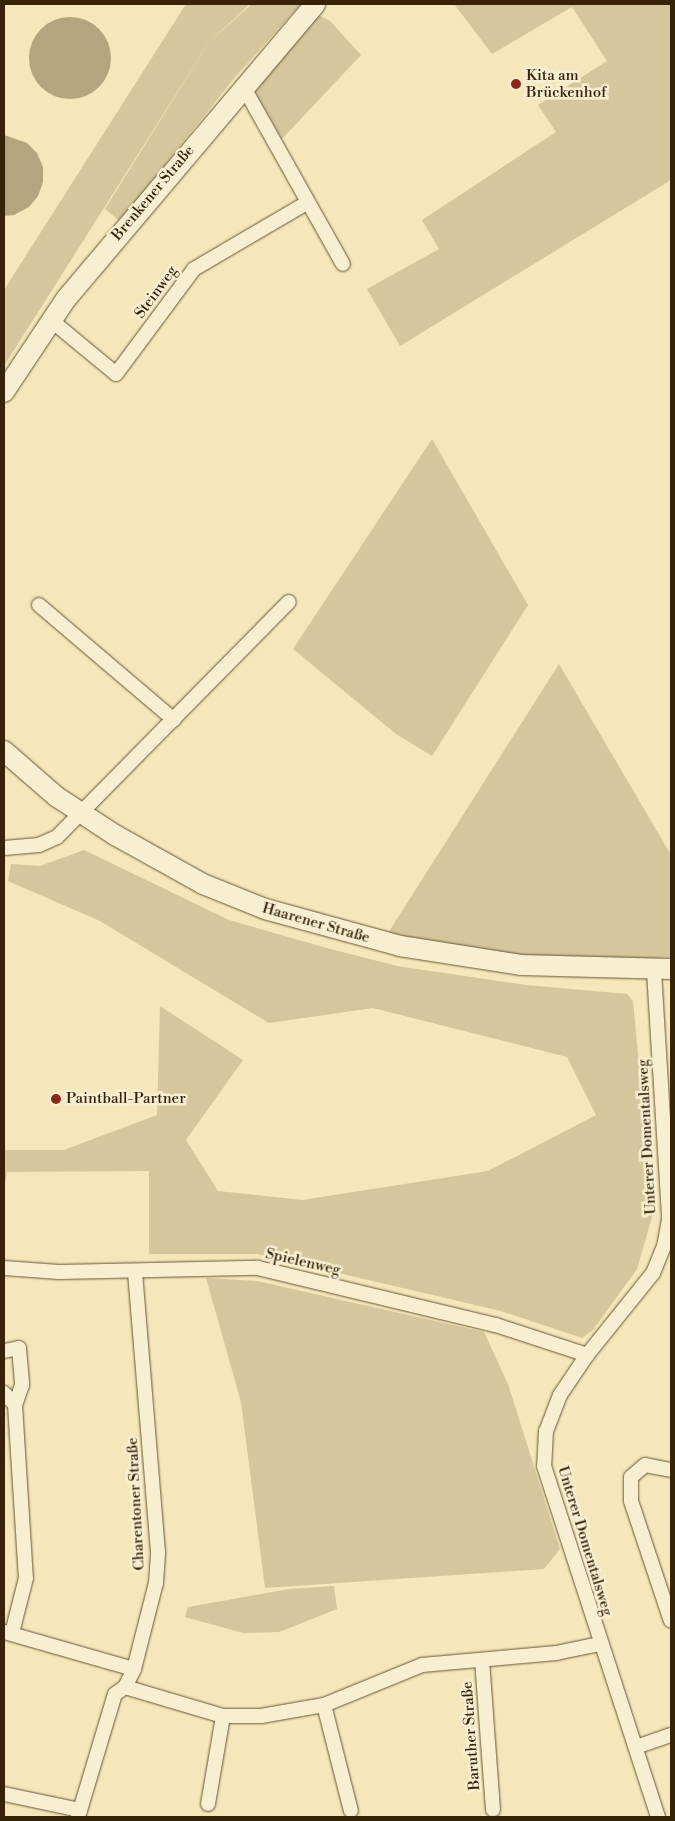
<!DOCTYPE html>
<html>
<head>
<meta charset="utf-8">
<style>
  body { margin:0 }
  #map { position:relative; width:675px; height:1821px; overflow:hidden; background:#f5e7b9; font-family:"Libre Bodoni",serif }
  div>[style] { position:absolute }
  .green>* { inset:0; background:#d5c69b }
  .water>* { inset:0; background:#b5a47d }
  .round { border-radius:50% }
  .roads { filter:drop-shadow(0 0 1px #685434) drop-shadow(0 0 1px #685434) }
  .minor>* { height:14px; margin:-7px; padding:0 7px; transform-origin:7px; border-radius:7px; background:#f8efd2 }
  .secondary>* { height:20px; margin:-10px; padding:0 10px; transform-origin:10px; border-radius:10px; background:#f8efd2 }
  .dots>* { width:14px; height:14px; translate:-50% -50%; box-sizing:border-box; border:2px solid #f8efd2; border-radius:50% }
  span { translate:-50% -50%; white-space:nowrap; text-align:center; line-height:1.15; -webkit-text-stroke:5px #f8efd2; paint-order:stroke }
  .poi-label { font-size:15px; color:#392308 }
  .left { translate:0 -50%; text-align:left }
  .street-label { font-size:15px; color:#392308 }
  .frame { position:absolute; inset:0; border:5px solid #392308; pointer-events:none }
</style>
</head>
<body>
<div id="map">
  <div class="green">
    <i style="clip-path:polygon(186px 4px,250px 4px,209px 42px,4px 366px,4px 290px)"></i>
    <i style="clip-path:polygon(252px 4px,301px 4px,236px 76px,120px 221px,105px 209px,209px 42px)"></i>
    <i style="clip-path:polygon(454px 4px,671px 4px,671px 180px,400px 346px,367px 289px,439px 249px,422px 220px,556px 132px,538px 105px,607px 61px,572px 7px,492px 54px)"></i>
    <i style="clip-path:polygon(319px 15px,330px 21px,361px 55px,282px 139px,253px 88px)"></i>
    <i style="clip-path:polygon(432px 439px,528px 605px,432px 756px,396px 734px,293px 649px)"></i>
    <i style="clip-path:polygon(559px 664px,671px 855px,671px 957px,628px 961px,516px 956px,388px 933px)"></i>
    <i style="clip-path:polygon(84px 850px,229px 920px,323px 947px,397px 966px,526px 985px,627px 994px,633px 1001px,653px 1214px,637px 1269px,593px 1330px,582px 1338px,501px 1311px,257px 1254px,149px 1254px,149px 1171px,7px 1172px,4px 1190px,4px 1150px,64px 1150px,157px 1115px,160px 1006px,243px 1060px,186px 1140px,218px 1191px,302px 1200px,488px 1171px,596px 1115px,567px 1057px,373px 1008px,269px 1023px,100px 921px,8px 881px,11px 864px,40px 866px)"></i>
    <i style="clip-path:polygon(206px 1278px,257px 1281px,484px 1332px,508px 1384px,560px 1549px,544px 1569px,265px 1588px,241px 1402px)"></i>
    <i style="clip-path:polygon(334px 1586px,337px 1609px,279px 1632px,243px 1633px,185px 1617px,188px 1607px,290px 1589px)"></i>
  </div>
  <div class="water">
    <i class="round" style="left:29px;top:17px;width:82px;height:82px"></i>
    <i style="clip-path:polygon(4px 135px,27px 143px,37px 153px,43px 167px,43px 182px,38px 196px,29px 207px,14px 215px,4px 216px)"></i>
  </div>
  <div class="roads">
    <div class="minor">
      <i style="left:243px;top:86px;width:204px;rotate:60.7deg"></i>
      <i style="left:52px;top:321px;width:83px;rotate:39.6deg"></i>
      <i style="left:116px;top:374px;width:131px;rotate:-53.4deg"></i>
      <i style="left:194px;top:269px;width:132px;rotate:-30.4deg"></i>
      <i style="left:39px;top:605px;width:177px;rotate:40.4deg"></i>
      <i style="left:4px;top:848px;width:35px;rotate:-5deg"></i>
      <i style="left:39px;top:845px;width:20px;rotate:-24deg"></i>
      <i style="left:57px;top:837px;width:330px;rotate:-45.4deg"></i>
      <i style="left:654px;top:971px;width:248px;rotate:86.5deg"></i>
      <i style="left:669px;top:1219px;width:27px;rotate:100deg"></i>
      <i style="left:664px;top:1246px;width:29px;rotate:112deg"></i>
      <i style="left:653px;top:1273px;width:105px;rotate:128.8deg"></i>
      <i style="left:587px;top:1355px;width:48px;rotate:124deg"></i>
      <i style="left:560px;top:1395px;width:39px;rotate:111deg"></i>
      <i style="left:546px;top:1431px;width:35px;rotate:93deg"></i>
      <i style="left:544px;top:1466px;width:369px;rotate:72deg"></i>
      <i style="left:4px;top:1268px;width:55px;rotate:4.2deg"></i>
      <i style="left:59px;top:1272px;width:199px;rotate:-1.2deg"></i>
      <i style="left:258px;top:1268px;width:245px;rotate:13.5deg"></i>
      <i style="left:496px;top:1325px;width:96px;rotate:18.2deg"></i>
      <i style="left:4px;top:1351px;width:15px;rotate:-11deg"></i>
      <i style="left:19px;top:1348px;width:37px;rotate:85deg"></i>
      <i style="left:22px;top:1385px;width:21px;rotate:109deg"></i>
      <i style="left:15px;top:1405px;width:173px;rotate:86.4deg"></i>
      <i style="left:26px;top:1578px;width:57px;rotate:104.3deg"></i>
      <i style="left:4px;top:1393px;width:16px;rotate:47deg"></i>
      <i style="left:671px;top:1470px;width:26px;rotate:-169deg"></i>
      <i style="left:645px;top:1465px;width:18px;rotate:139deg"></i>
      <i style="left:631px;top:1477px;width:24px;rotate:90deg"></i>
      <i style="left:631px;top:1501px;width:126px;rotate:71.6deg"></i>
      <i style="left:4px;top:1632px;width:135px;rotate:15.9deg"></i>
      <i style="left:482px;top:1660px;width:150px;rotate:85.8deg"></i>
      <i style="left:125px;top:1687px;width:102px;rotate:16.5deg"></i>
      <i style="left:223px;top:1716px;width:38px"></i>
      <i style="left:261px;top:1716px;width:64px;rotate:-9.9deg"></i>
      <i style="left:324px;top:1705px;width:106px;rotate:-22.2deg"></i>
      <i style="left:422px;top:1665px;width:135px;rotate:-5.1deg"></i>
      <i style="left:556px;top:1653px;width:45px;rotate:-11.6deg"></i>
      <i style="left:324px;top:1705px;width:109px;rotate:75.7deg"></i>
      <i style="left:636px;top:1747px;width:37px;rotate:-19deg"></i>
      <i style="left:4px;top:1794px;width:78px;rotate:11.9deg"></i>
      <i style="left:208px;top:1804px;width:89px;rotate:-80.3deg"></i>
      <i style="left:78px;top:1817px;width:128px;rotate:-73.3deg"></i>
      <i style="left:115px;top:1694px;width:12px;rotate:-35deg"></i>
      <i style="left:125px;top:1687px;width:20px;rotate:-63deg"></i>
      <i style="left:134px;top:1669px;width:89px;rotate:-75.7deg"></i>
      <i style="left:156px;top:1583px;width:31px;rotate:-86deg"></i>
      <i style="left:158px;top:1552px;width:282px;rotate:-94.7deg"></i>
    </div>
    <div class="secondary">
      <i style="left:4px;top:392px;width:112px;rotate:-56.3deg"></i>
      <i style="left:66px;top:299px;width:386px;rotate:-49.8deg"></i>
      <i style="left:4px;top:751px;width:70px;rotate:41deg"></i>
      <i style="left:57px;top:797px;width:69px;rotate:33.2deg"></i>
      <i style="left:115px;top:835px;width:101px;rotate:29.1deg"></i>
      <i style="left:203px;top:884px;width:67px;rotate:22deg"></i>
      <i style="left:265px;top:909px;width:140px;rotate:15.3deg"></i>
      <i style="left:400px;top:946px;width:122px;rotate:8.9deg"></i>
      <i style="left:521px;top:965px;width:150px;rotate:1.5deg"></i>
    </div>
  </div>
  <div class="dots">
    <i style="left:516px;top:84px;background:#8f2418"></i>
    <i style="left:56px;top:1099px;background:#8f2418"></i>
  </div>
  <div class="poi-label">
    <span class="left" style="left:526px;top:84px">Kita am<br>Brückenhof</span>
    <span class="left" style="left:66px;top:1099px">Paintball-Partner</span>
  </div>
  <div class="street-label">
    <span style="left:153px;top:193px;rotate:-50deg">Brenkener Straße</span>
    <span style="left:156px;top:292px;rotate:-54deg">Steinweg</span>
    <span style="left:316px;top:923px;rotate:16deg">Haarener Straße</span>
    <span style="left:647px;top:1137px;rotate:-93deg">Unterer Domentalsweg</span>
    <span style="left:303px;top:1262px;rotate:13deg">Spielenweg</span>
    <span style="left:136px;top:1504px;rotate:-93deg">Charentoner Straße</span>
    <span style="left:585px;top:1541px;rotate:73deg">Unterer Domentalsweg</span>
    <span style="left:471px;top:1736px;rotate:-94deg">Baruther Straße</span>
  </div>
  <div class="frame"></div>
</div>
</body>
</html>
